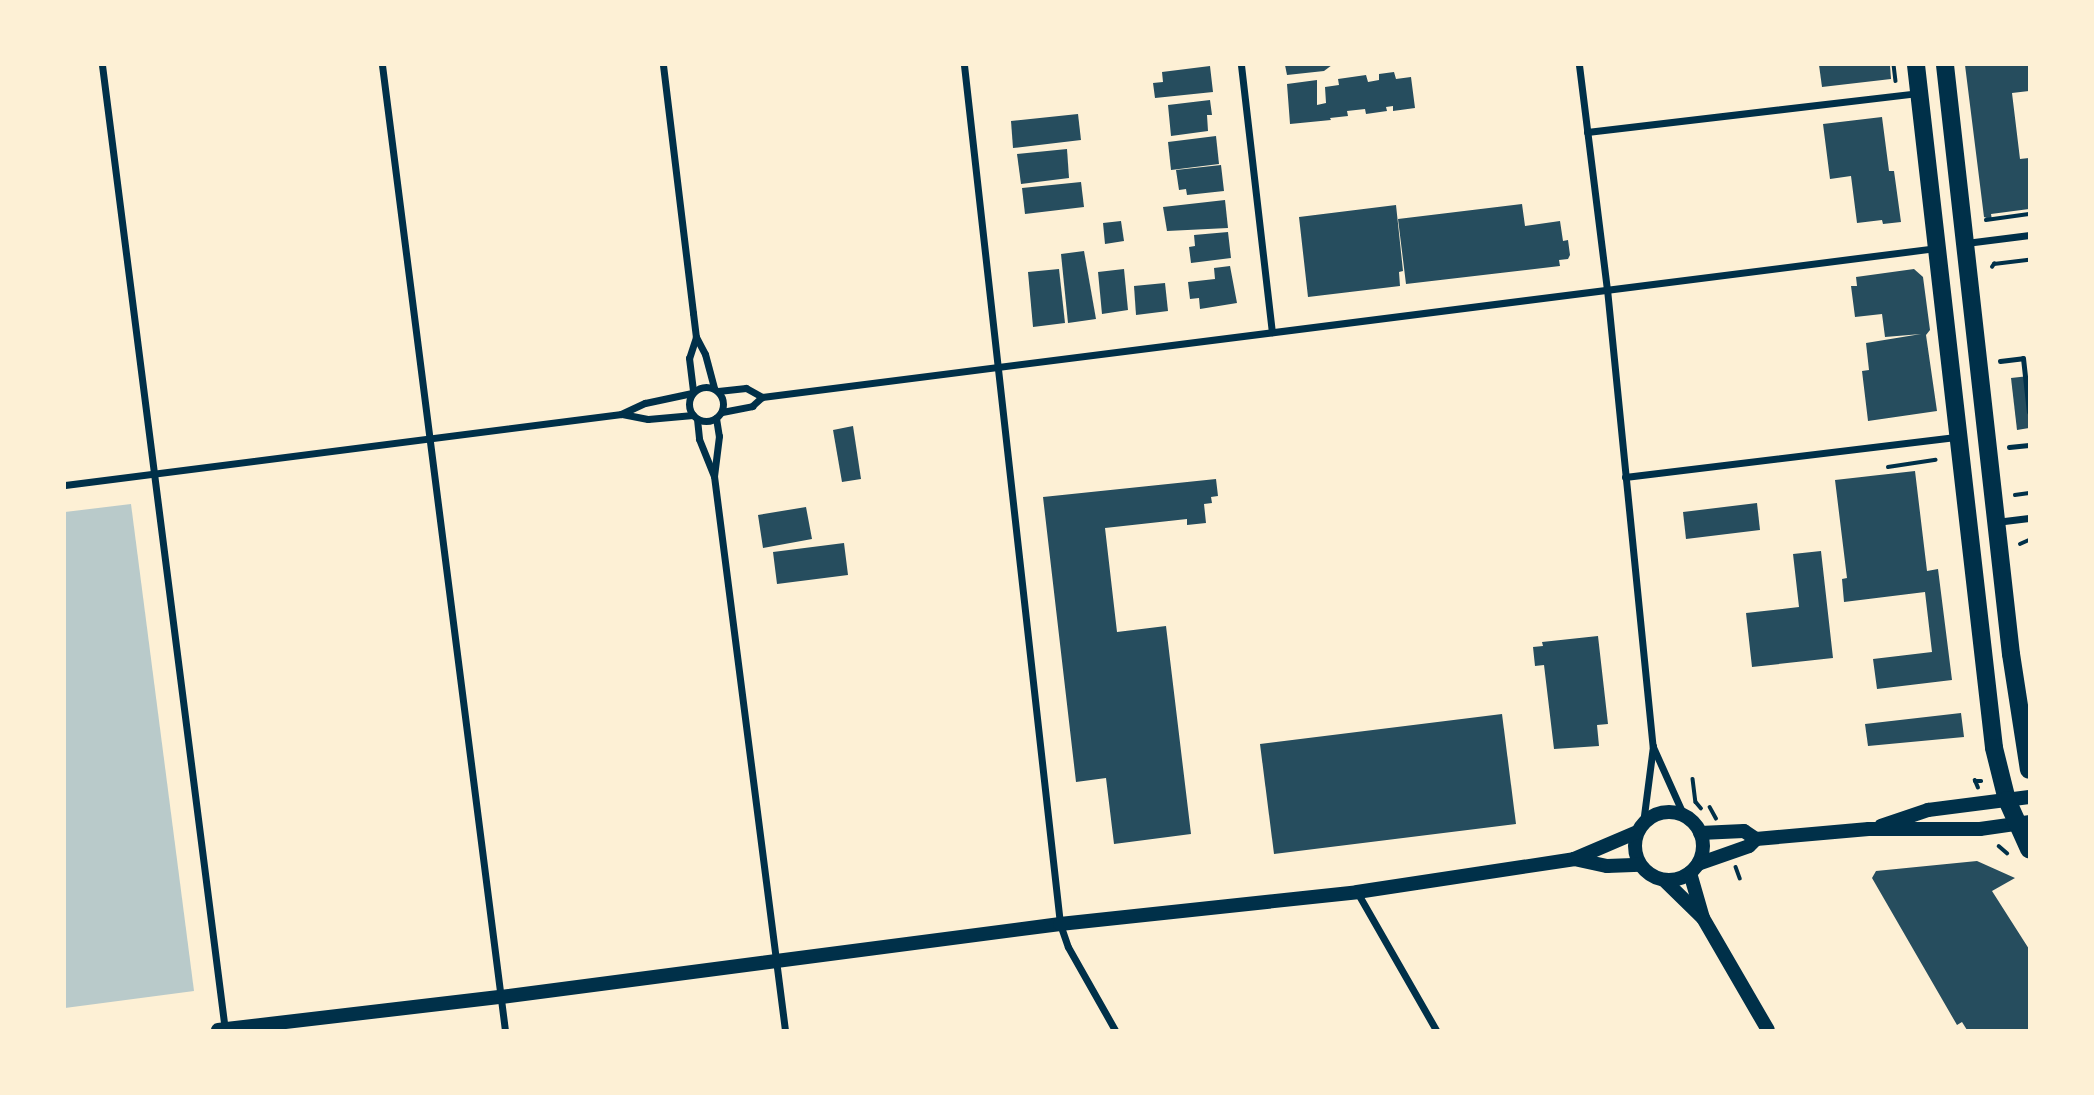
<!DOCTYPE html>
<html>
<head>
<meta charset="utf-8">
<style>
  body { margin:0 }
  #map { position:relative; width:2094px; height:1095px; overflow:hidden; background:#fdf0d5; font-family:"Archivo Narrow",sans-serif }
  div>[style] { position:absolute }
  .green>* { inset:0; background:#b9caca }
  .building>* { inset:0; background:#264d5e }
  .path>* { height:3.5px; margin:-1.75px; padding:0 1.75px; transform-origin:1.75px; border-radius:1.75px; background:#003049 }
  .service>* { height:5px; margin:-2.5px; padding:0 2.5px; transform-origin:2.5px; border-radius:2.5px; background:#003049 }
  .minor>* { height:7px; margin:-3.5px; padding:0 3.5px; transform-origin:3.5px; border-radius:3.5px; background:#003049 }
  .minor>.ring { margin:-3.5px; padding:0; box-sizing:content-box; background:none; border:7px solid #003049; border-radius:50% }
  .secondary>* { height:14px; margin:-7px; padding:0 7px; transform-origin:7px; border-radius:7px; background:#003049 }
  .secondary>.ring { margin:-7px; padding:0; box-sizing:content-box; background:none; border:14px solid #003049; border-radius:50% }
  .primary>* { height:18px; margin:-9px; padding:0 9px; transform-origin:9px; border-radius:9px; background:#003049 }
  span { translate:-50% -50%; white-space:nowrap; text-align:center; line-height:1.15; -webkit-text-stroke:6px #fdf0d5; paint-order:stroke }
  .frame { position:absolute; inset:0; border:66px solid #fdf0d5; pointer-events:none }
</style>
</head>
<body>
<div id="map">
  <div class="green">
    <i style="clip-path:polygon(131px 504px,194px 991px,65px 1008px,65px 512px)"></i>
  </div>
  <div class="building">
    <i style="clip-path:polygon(1285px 65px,1332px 65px,1324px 71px,1287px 75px)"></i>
    <i style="clip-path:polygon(1819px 65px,1890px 65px,1891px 79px,1822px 87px)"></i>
    <i style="clip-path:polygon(1965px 65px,2029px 65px,2029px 91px,2012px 93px,2020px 159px,2029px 158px,2029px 209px,1991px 214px,1992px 220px,1984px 217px)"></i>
    <i style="clip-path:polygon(1210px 66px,1213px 92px,1155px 98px,1153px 83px,1163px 82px,1162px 72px)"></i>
    <i style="clip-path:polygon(1394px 72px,1396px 79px,1411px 77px,1415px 108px,1393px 111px,1393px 106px,1386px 107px,1387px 111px,1366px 114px,1365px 109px,1347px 111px,1348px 116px,1330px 118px,1331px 120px,1290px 124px,1287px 84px,1317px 80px,1317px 105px,1326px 103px,1325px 87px,1339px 85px,1338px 79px,1366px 75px,1368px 82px,1379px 80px,1379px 74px)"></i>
    <i style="clip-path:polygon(1210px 100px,1212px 115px,1207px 115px,1208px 131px,1171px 136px,1168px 105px)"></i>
    <i style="clip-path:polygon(1078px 114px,1081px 140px,1013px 148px,1011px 121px)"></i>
    <i style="clip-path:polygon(1882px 117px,1889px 171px,1894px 171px,1901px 222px,1883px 224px,1882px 220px,1857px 223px,1851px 176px,1830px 179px,1823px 124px)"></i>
    <i style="clip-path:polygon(1216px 136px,1219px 164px,1171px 170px,1168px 142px)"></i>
    <i style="clip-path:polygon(1067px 149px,1069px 178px,1021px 184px,1017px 154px)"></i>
    <i style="clip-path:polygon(1221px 165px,1224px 191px,1187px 195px,1186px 189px,1179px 190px,1176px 170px)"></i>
    <i style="clip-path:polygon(1081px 182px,1084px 207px,1025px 214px,1022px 188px)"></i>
    <i style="clip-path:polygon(1225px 200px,1228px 228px,1167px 231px,1163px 207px)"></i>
    <i style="clip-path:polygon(1522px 204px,1525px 226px,1560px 221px,1563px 241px,1568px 240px,1570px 255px,1568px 259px,1559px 260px,1560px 266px,1406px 284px,1398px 219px)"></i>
    <i style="clip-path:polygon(1396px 205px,1403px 271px,1399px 272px,1400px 286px,1308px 297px,1299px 217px)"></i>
    <i style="clip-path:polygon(1121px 221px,1124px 241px,1105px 244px,1103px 223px)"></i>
    <i style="clip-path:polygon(1228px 232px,1231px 258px,1191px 263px,1189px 247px,1195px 246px,1194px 235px)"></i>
    <i style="clip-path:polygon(1084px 251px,1096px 319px,1068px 323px,1061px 254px)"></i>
    <i style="clip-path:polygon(1230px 266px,1237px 303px,1200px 309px,1199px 298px,1190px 299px,1188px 282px,1215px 279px,1214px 268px)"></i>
    <i style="clip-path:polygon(1059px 269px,1065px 323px,1033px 327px,1028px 272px)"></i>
    <i style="clip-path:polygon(1124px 269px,1128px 310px,1102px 314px,1098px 272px)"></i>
    <i style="clip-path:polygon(1914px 269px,1923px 277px,1930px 330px,1926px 335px,1937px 411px,1868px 421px,1862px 371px,1869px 370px,1866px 343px,1921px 334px,1885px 337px,1882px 314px,1855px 317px,1851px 286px,1857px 286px,1856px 277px)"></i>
    <i style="clip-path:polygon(1165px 283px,1168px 311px,1136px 315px,1134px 286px)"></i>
    <i style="clip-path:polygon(2029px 376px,2029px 428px,2017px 430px,2011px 378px)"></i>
    <i style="clip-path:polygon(853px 426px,861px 479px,842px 482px,833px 430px)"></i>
    <i style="clip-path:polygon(1915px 471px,1927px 571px,1938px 569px,1952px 680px,1877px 689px,1873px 659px,1932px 652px,1925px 592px,1844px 602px,1842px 579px,1847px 578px,1835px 480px)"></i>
    <i style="clip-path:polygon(1216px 479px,1218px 496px,1211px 497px,1212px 503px,1204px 504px,1206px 523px,1187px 525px,1187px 519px,1105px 528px,1117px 632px,1166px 626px,1191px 834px,1114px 844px,1106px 778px,1076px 782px,1043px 497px)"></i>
    <i style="clip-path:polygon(1757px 503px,1760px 530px,1686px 539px,1683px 512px)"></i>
    <i style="clip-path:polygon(806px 507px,812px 539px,763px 548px,758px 515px)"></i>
    <i style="clip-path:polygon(844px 543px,848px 575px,777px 584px,773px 552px)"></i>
    <i style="clip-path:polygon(1821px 551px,1833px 658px,1752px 667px,1746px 613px,1799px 607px,1793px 554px)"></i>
    <i style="clip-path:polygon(1598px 636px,1608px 724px,1597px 725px,1599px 746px,1554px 749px,1544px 665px,1535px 666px,1533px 647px,1543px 646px,1542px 642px)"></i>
    <i style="clip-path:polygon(1961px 713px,1964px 737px,1868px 746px,1865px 724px)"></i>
    <i style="clip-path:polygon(1502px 714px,1516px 824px,1274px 854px,1260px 744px)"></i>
    <i style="clip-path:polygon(1977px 861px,2015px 878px,1992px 891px,2029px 949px,2029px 1030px,1967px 1030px,1962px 1022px,1957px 1025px,1872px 878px,1876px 871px)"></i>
  </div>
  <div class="path">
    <i style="left:1894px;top:65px;width:16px;rotate:83deg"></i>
    <i style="left:1986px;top:220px;width:43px;rotate:-7.9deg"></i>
    <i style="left:1992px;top:267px;width:4px;rotate:-56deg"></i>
    <i style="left:1994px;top:264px;width:35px;rotate:-7deg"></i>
    <i style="left:1888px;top:467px;width:48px;rotate:-8.5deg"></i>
    <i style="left:2015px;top:495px;width:14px;rotate:-8deg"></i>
    <i style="left:2020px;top:544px;width:10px;rotate:-24deg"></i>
    <i style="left:1693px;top:779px;width:23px;rotate:83deg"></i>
    <i style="left:1696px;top:802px;width:8px;rotate:50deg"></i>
    <i style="left:1978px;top:788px;width:8px;rotate:-113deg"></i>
    <i style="left:1975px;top:781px;width:6px"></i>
    <i style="left:1710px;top:807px;width:13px;rotate:61deg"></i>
    <i style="left:1999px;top:846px;width:11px;rotate:41deg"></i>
    <i style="left:1736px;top:867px;width:12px;rotate:70deg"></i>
  </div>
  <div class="service">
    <i style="left:2000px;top:361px;width:23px;rotate:-7deg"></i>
    <i style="left:2023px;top:358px;width:54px;rotate:83.7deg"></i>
    <i style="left:2009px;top:447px;width:20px;rotate:-6deg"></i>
  </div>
  <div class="minor">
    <i style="left:102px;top:65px;width:973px;rotate:82.74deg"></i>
    <i style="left:382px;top:65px;width:973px;rotate:82.74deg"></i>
    <i style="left:663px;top:65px;width:250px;rotate:83.1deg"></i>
    <i style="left:693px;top:313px;width:24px;rotate:83deg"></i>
    <i style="left:696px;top:337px;width:22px;rotate:108deg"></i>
    <i style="left:689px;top:358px;width:34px;rotate:83deg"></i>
    <i style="left:964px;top:65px;width:864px;rotate:83.62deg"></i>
    <i style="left:1060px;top:924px;width:24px;rotate:71deg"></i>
    <i style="left:1068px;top:947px;width:95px;rotate:60.5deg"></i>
    <i style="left:1241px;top:65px;width:269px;rotate:83.4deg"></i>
    <i style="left:1579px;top:65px;width:226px;rotate:82.9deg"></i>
    <i style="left:1607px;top:289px;width:459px;rotate:84.3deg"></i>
    <i style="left:1653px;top:746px;width:78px;rotate:97.4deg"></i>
    <i style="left:1587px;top:132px;width:333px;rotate:-6.7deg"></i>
    <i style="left:1966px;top:243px;width:64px;rotate:-7.2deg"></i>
    <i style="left:696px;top:337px;width:19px;rotate:62deg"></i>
    <i style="left:705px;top:354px;width:35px;rotate:75deg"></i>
    <i class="ring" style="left:689px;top:387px;width:27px;height:27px"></i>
    <i style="left:718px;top:391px;width:28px;rotate:-6deg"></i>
    <i style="left:746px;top:388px;width:18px;rotate:29deg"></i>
    <i style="left:722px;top:412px;width:31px;rotate:-11deg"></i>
    <i style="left:752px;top:406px;width:13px;rotate:-42deg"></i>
    <i style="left:762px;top:397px;width:1183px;rotate:-7.23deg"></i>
    <i style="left:622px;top:414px;width:26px;rotate:11deg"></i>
    <i style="left:648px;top:419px;width:45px;rotate:-5.1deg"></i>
    <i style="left:716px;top:418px;width:18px;rotate:81deg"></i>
    <i style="left:719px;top:436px;width:40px;rotate:97.1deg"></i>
    <i style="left:714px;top:476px;width:559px;rotate:82.7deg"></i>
    <i style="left:697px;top:419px;width:20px;rotate:84deg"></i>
    <i style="left:699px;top:439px;width:40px;rotate:68deg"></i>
    <i style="left:1625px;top:477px;width:333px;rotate:-6.9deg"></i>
    <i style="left:65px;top:485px;width:561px;rotate:-7.28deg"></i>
    <i style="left:621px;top:414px;width:26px;rotate:-25deg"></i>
    <i style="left:645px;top:403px;width:48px;rotate:-12deg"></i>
    <i style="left:1996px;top:522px;width:33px;rotate:-7deg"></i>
    <i style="left:1653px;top:747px;width:76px;rotate:65.8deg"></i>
    <i style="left:1357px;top:892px;width:159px;rotate:60.2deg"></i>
  </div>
  <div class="secondary">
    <i class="ring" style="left:1635px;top:812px;width:54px;height:54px"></i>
    <i style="left:1881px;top:826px;width:50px;rotate:-18.8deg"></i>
    <i style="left:1928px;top:810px;width:102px;rotate:-7.3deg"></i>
    <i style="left:1700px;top:833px;width:44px;rotate:-2.6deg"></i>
    <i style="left:1744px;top:831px;width:14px;rotate:34deg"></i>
    <i style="left:1574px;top:859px;width:34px;rotate:12deg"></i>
    <i style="left:1607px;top:866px;width:33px;rotate:-2deg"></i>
    <i style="left:1698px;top:864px;width:54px;rotate:-19.4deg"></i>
    <i style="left:1749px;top:846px;width:10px;rotate:-45deg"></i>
    <i style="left:1756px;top:839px;width:113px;rotate:-5.1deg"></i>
    <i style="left:1869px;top:829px;width:111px"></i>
    <i style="left:1980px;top:829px;width:49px;rotate:-8.1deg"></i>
    <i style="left:1690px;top:873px;width:47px;rotate:73.9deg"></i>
    <i style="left:1703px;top:918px;width:129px;rotate:59.9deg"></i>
    <i style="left:1664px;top:880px;width:54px;rotate:44.3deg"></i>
    <i style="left:218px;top:1030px;width:285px;rotate:-6.7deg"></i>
    <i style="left:501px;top:997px;width:564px;rotate:-7.44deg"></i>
    <i style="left:1060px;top:924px;width:299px;rotate:-6.1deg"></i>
    <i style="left:1357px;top:892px;width:219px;rotate:-8.6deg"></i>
    <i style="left:1574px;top:859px;width:69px;rotate:-23.2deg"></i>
  </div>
  <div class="primary">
    <i style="left:1916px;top:65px;width:687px;rotate:83.48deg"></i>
    <i style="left:1994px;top:748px;width:54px;rotate:76deg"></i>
    <i style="left:2007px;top:800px;width:54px;rotate:65.8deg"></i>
    <i style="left:1945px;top:65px;width:593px;rotate:83.61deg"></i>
    <i style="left:2011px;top:654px;width:117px;rotate:81.2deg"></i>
  </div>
  <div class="frame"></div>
</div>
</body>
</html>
